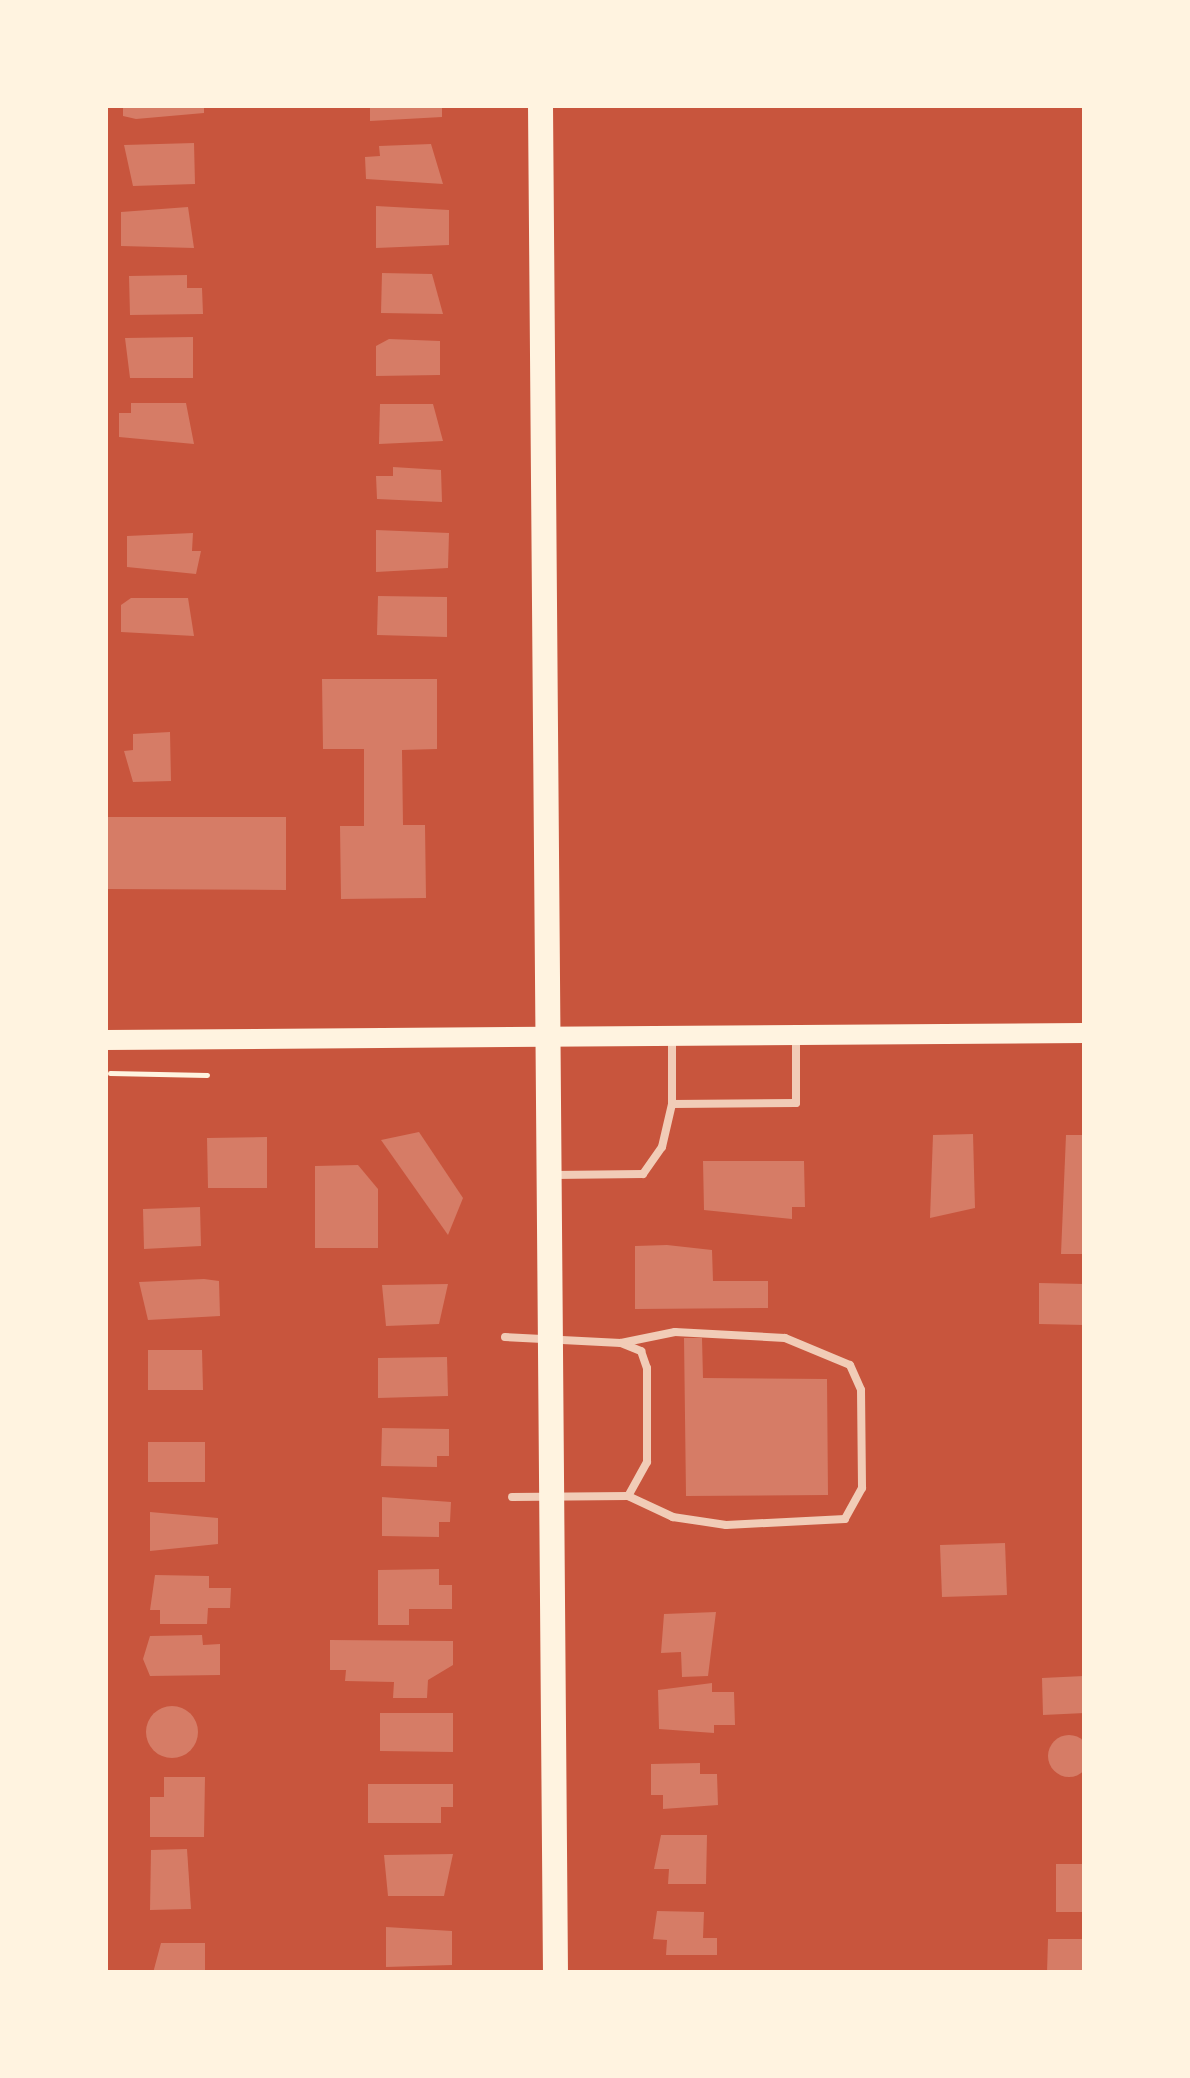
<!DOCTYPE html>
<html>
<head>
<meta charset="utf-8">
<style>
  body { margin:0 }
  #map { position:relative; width:1190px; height:2078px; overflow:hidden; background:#c8553d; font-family:"Work Sans",sans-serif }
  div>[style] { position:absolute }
  .building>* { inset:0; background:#d67c66 }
  .round { border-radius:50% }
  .path>* { height:5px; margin:-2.5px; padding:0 2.5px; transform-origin:2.5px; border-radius:2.5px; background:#fff3e0 }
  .service>* { height:8px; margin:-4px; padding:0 4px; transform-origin:4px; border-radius:4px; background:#f1ccb7 }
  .secondary>* { height:20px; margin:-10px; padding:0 10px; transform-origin:10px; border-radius:10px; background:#fff3e0 }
  .primary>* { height:25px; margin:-12.5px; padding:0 12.5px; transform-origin:12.5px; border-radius:12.5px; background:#fff3e0 }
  span { translate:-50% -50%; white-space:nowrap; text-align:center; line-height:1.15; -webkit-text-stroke:8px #fff3e0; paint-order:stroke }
  .frame { position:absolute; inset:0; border:108px solid #fff3e0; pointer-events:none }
</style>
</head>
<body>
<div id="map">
  <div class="building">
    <i style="clip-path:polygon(123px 105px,204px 105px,204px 113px,136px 119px,123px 116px)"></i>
    <i style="clip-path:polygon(370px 105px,442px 105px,442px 117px,370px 121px)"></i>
    <i style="clip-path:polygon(194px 143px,195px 184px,133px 186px,124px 145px)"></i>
    <i style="clip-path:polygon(431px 144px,443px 184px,366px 179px,365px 157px,380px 156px,379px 146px)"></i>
    <i style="clip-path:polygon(376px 206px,449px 210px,449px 245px,376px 248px)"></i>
    <i style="clip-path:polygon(188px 207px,194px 248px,121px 246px,121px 212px)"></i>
    <i style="clip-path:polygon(382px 273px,432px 274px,443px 314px,381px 313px)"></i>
    <i style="clip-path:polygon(187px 275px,187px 288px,202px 288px,203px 314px,130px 315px,129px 276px)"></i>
    <i style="clip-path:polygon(193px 337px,193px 378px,130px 378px,125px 338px)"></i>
    <i style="clip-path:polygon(389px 339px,440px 341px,440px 375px,376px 376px,376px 346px)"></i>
    <i style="clip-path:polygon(131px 403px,186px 403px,194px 444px,119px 437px,119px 413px,131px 413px)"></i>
    <i style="clip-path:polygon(380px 404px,433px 404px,443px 441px,379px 444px)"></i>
    <i style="clip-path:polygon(393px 467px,441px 470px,442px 502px,377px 499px,376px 476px,393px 476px)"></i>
    <i style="clip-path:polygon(376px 530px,449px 533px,448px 568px,376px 572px)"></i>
    <i style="clip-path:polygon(193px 533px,192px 551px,201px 551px,196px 574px,127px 567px,127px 536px)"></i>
    <i style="clip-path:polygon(378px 596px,447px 597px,447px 637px,377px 635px)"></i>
    <i style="clip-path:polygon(131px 598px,188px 598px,194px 636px,121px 632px,121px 605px)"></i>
    <i style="clip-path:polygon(322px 679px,437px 679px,437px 749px,402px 750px,403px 825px,425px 825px,426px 898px,341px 899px,340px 826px,364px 826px,364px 749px,323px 749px)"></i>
    <i style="clip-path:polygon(170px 732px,171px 781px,133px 782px,124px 751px,133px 750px,133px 734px)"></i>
    <i style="clip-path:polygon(107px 817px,286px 817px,286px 890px,107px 889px)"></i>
    <i style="clip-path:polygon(419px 1132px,463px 1198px,448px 1235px,381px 1140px)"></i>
    <i style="clip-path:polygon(973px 1134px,975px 1208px,930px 1218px,933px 1135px)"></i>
    <i style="clip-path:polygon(1066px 1135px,1085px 1135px,1085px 1254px,1061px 1254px)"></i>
    <i style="clip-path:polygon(267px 1137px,267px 1188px,208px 1188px,207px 1138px)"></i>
    <i style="clip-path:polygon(703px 1161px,804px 1161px,805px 1207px,792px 1207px,792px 1219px,704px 1210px)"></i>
    <i style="clip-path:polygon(358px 1165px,378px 1189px,378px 1248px,315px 1248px,315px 1166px)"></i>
    <i style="clip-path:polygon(200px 1207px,201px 1246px,144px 1249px,143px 1209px)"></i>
    <i style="clip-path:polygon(667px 1245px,712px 1250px,713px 1281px,768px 1281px,768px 1308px,635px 1309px,635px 1246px)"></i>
    <i style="clip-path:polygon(204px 1279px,219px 1281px,220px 1316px,148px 1320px,139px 1282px)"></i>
    <i style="clip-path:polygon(1039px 1283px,1085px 1284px,1085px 1325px,1039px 1324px)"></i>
    <i style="clip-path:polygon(448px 1284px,439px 1324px,386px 1326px,382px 1285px)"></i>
    <i style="clip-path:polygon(684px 1338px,702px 1338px,703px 1378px,827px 1379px,828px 1495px,686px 1496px)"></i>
    <i style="clip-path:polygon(148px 1350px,202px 1350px,203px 1390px,148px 1390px)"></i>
    <i style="clip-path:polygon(447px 1357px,448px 1396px,378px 1398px,378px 1358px)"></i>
    <i style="clip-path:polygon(382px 1428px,449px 1429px,449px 1456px,437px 1456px,437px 1467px,381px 1466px)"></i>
    <i style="clip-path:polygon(148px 1442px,205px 1442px,205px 1482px,148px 1482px)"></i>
    <i style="clip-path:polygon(382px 1497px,451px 1502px,450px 1522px,439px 1522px,439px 1537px,382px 1536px)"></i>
    <i style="clip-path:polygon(150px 1512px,218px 1518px,218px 1544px,150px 1551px)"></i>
    <i style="clip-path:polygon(1005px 1543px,1007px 1595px,942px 1597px,940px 1545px)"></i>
    <i style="clip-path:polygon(439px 1569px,439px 1585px,452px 1585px,452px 1609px,409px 1609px,409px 1625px,378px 1625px,378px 1570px)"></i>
    <i style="clip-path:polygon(155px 1575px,209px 1576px,209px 1588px,231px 1588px,230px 1608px,208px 1608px,207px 1624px,160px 1624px,160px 1610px,150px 1610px)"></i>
    <i style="clip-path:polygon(716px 1612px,708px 1676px,682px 1677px,681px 1652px,661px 1653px,664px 1614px)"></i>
    <i style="clip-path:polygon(202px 1635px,203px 1645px,220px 1644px,220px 1675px,150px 1676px,143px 1659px,150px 1636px)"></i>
    <i style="clip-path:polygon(330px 1640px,453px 1641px,453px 1665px,428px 1680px,427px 1698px,393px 1698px,394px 1682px,345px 1681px,346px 1670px,330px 1670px)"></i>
    <i style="clip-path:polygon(1084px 1676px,1085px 1713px,1043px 1715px,1042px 1678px)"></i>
    <i style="clip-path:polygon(712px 1683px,712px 1692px,734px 1692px,735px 1725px,714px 1725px,714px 1733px,659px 1729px,658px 1690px)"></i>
    <i class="round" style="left:146px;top:1706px;width:52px;height:52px"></i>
    <i style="clip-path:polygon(380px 1713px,453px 1713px,453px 1752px,380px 1751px)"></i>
    <i class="round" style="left:1048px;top:1735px;width:42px;height:42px"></i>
    <i style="clip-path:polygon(700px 1763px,700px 1774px,717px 1774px,718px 1805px,663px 1809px,663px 1795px,651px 1795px,651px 1764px)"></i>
    <i style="clip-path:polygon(164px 1777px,205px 1777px,204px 1837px,150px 1837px,150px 1797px,164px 1797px)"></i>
    <i style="clip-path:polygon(368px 1784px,453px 1784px,453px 1807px,441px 1807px,441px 1823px,368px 1823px)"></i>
    <i style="clip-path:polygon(661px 1835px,707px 1835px,706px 1884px,668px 1884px,669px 1869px,654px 1869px)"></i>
    <i style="clip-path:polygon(187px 1849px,191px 1909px,150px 1910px,151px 1850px)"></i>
    <i style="clip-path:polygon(453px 1854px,444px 1896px,388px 1896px,384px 1855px)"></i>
    <i style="clip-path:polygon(1056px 1864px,1085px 1864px,1085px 1912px,1056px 1912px)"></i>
    <i style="clip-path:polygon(657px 1911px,704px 1912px,703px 1938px,717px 1938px,717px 1955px,666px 1955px,667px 1940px,653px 1939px)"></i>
    <i style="clip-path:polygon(386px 1927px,452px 1931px,452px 1965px,386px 1967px)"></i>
    <i style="clip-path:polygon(1048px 1939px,1085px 1939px,1085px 1973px,1047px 1973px)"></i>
    <i style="clip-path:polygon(161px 1943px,205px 1943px,205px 1973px,153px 1973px)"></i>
  </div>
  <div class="path">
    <i style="left:110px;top:1073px;width:97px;rotate:1.2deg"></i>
  </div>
  <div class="service">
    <i style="left:672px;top:1104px;width:124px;rotate:-0.5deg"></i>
    <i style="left:796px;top:1103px;width:66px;rotate:-90deg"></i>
    <i style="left:553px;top:1175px;width:90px;rotate:-0.6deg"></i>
    <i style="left:643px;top:1174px;width:33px;rotate:-55deg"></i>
    <i style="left:662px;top:1147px;width:44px;rotate:-76.9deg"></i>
    <i style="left:672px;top:1104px;width:64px;rotate:-90deg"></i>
    <i style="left:505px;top:1337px;width:116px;rotate:3deg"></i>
    <i style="left:621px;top:1343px;width:22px;rotate:22deg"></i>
    <i style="left:641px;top:1351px;width:18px;rotate:71deg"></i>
    <i style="left:647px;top:1368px;width:94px;rotate:90deg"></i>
    <i style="left:647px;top:1462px;width:39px;rotate:119deg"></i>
    <i style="left:628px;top:1496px;width:116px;rotate:179.5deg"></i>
    <i style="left:621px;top:1343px;width:55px;rotate:-11.5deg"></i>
    <i style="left:675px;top:1332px;width:110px;rotate:3.1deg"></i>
    <i style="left:785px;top:1338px;width:70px;rotate:22.6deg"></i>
    <i style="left:850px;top:1365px;width:27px;rotate:66deg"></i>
    <i style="left:861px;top:1390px;width:98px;rotate:89.4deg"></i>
    <i style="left:862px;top:1488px;width:35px;rotate:119deg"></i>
    <i style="left:845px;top:1519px;width:119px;rotate:177.1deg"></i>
    <i style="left:726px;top:1525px;width:54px;rotate:-171.4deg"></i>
    <i style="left:673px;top:1517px;width:50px;rotate:-155deg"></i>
  </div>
  <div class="secondary">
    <i style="left:105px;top:1040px;width:980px;rotate:-0.41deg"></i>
  </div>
  <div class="primary">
    <i style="left:540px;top:105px;width:1868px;rotate:89.54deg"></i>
  </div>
  <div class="frame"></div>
</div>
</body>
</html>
